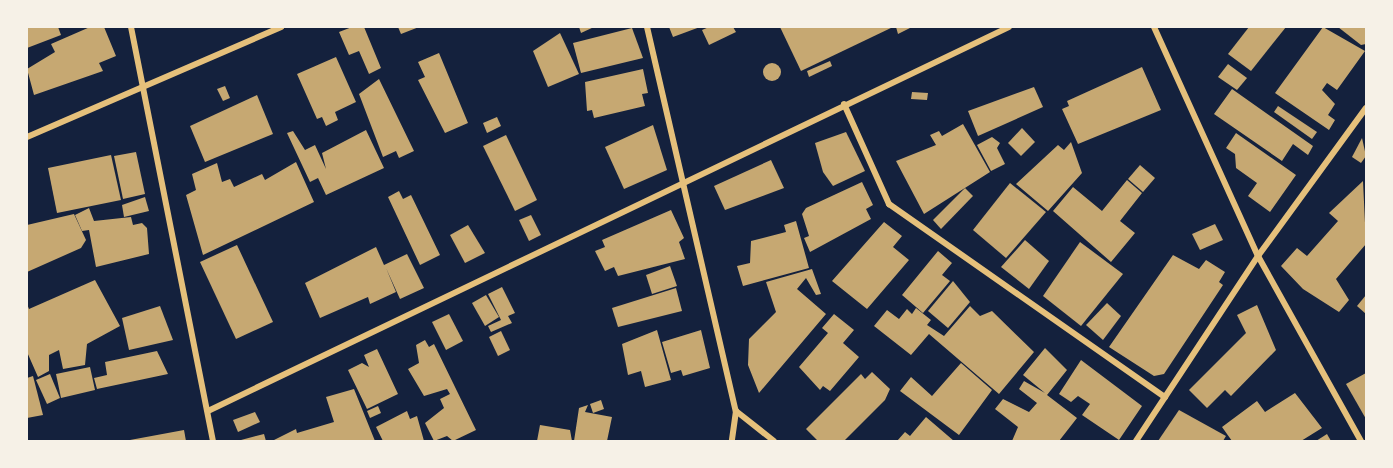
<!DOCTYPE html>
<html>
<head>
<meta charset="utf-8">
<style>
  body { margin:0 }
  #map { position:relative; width:1393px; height:468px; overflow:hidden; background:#14213d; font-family:"Libre Baskerville",serif }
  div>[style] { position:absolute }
  .building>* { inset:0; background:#c6a872 }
  .round { border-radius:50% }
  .minor>* { height:6px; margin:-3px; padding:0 3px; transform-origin:3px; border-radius:3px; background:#e5c07b }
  span { translate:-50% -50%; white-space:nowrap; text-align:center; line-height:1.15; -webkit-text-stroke:6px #f6f1e7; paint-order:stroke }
  .frame { position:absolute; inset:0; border:28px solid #f6f1e7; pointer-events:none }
</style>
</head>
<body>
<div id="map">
  <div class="building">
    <i style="clip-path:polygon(27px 27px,58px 27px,61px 35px,27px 48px)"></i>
    <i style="clip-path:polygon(90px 27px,104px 27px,116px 56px,99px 63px,103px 71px,34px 95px,27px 69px,55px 52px,51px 44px)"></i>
    <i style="clip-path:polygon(352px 27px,364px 27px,381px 68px,369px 74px,359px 51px,349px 55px,339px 32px)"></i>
    <i style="clip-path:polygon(398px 27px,419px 27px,401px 34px)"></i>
    <i style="clip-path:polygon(579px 27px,594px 27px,581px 33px)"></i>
    <i style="clip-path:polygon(669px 27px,700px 27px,673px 37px)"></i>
    <i style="clip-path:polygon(709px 27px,733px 27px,736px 32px,709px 45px,702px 30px)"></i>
    <i style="clip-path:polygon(780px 27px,893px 27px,801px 71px)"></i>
    <i style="clip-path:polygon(896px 27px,912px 27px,898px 34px)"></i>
    <i style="clip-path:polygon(1249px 27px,1286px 27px,1251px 71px,1228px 54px)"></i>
    <i style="clip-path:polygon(1323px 27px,1365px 51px,1337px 90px,1327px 83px,1322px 90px,1335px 104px,1328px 115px,1335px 120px,1329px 130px,1275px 93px)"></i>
    <i style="clip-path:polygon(1338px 27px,1366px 27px,1366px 44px,1361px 45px)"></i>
    <i style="clip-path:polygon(632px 28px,643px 58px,581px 73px,573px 43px)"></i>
    <i style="clip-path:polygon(560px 33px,579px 74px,548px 87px,533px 51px)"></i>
    <i style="clip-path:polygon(439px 53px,468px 123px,445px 133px,418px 80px,425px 77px,418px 62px)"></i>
    <i style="clip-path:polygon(336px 57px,356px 102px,335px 112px,338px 120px,326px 126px,322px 117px,317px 119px,297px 74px)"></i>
    <i style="clip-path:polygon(830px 61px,832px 66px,809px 77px,807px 71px)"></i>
    <i class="round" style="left:763px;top:63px;width:18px;height:18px"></i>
    <i style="clip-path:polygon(1228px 64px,1247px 78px,1237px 90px,1218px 77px)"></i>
    <i style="clip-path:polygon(1142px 67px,1161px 110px,1078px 144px,1062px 109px,1069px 106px,1067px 101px)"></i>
    <i style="clip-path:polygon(643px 69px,648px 93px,642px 94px,645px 106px,594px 118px,592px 110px,587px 111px,585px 82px)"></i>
    <i style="clip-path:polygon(379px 79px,414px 151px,399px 158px,396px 151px,383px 157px,359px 94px)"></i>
    <i style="clip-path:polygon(225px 86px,230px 98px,223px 101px,217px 89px)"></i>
    <i style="clip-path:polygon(1034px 87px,1043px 107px,978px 136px,968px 111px)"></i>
    <i style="clip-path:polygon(1232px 89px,1313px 146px,1308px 155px,1293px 144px,1282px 161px,1214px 114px)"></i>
    <i style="clip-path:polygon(912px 92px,928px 93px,927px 100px,911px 99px)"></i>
    <i style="clip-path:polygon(257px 95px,273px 134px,205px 162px,190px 126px)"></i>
    <i style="clip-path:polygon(1278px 106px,1317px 132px,1312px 139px,1274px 112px)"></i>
    <i style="clip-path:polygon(497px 117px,501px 126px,487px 133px,483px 123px)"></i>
    <i style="clip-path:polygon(963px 124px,990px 172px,924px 214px,896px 161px,936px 145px,930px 135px,939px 131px,942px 136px)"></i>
    <i style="clip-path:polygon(653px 125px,667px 170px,624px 189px,605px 147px)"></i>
    <i style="clip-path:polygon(1022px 128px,1035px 142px,1021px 156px,1008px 143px)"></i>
    <i style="clip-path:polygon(366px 130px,384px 168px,326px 195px,318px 178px,310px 182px,287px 133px,293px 131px,305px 150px,315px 145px,326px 169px,322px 153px)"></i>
    <i style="clip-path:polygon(846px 132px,865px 171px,833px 186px,823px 172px,815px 143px)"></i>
    <i style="clip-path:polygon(1236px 133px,1296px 175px,1270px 212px,1248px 196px,1257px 183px,1236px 168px,1235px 154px,1226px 148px)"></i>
    <i style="clip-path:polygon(506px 135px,537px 200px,515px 211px,483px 146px)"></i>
    <i style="clip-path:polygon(992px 137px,1000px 143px,997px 148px,1005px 164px,991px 171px,977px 145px)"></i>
    <i style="clip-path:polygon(1362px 138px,1366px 156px,1361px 163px,1352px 157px)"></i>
    <i style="clip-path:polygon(1071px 142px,1082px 173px,1048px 211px,1016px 184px,1058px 145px,1064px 150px)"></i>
    <i style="clip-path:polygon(136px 152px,145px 194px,123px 199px,114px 156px)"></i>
    <i style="clip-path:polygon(111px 155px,121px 200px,57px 213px,48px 168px)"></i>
    <i style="clip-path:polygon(771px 160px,784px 188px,725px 210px,714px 186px)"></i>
    <i style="clip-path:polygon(296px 162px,314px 202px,203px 255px,186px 195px,196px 190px,192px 174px,217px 163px,222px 182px,230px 179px,234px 187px,262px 174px,265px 180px)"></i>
    <i style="clip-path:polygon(1140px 165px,1155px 178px,1143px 192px,1128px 179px)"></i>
    <i style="clip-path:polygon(1127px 180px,1142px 193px,1120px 221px,1135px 233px,1111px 262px,1053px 211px,1073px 187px,1102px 211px)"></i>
    <i style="clip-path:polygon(1363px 181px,1366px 244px,1336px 279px,1349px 300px,1339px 312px,1303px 289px,1281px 266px,1297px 248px,1307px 256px,1338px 221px,1329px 213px)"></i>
    <i style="clip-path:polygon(862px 182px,873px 205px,866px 209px,871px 219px,810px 252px,804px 238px,809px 236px,802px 214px,806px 208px)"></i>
    <i style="clip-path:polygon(1010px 183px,1046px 212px,1006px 258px,973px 230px)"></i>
    <i style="clip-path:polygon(965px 188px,973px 196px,941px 229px,933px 220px)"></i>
    <i style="clip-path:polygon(399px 191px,403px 199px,411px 195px,440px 255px,420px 265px,388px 197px)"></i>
    <i style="clip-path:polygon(145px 197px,149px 211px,124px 217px,122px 205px)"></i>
    <i style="clip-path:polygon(89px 208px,94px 221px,131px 217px,133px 225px,142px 223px,147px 228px,149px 254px,96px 267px,89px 230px,82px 231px,75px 215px)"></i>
    <i style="clip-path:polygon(671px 210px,684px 238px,679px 242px,685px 259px,618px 276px,614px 267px,605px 271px,595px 251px,605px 247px,602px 240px)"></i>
    <i style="clip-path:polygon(74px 214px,86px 240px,81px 248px,27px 272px,27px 225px)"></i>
    <i style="clip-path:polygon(531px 215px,541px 235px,529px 241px,519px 220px)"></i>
    <i style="clip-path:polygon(796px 221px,809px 268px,743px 286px,737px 266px,750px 263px,751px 241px,786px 232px,784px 225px)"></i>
    <i style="clip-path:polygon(884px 222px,902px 236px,893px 247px,909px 260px,867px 309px,832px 281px)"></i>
    <i style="clip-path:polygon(1215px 224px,1223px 240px,1200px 250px,1192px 234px)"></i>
    <i style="clip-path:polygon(468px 225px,485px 253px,465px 263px,450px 235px)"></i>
    <i style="clip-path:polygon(1025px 240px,1049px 261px,1029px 289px,1001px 267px)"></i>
    <i style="clip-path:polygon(1080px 242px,1123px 274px,1081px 326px,1043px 296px)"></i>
    <i style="clip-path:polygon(237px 245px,273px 322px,236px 339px,200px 262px)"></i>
    <i style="clip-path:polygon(376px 247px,384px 265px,407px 254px,424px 288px,400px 299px,386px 268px,396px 292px,370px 304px,368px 297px,320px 318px,305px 283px)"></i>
    <i style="clip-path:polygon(938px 251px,952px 263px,942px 275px,950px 281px,923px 313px,902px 295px)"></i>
    <i style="clip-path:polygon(1173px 255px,1199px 269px,1206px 260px,1225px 272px,1219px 282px,1223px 285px,1164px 374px,1154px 376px,1109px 347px)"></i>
    <i style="clip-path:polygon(670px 266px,677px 286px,652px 294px,646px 275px)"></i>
    <i style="clip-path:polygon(812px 269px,821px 294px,816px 295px,806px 278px,797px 289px,826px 314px,759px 393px,748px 365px,749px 339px,776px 312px,766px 282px)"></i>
    <i style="clip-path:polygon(95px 280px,120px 326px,87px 344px,85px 365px,63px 369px,59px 350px,49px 355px,49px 371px,38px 377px,27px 352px,27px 304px,29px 309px)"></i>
    <i style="clip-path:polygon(953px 281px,970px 302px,948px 328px,928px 311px)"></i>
    <i style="clip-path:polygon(502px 287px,515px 313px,508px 316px,512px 323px,491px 332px,488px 326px,501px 320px,488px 294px)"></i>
    <i style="clip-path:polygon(676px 288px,682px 311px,618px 327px,612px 308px)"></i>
    <i style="clip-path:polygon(486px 295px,499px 317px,485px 326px,472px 303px)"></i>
    <i style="clip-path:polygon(1366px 295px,1366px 314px,1357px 306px)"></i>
    <i style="clip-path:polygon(1107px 303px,1121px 316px,1103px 340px,1086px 325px)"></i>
    <i style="clip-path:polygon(1257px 305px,1276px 350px,1231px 396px,1225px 390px,1207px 408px,1189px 390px,1246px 333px,1237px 315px)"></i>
    <i style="clip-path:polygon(160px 306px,173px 340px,129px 350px,122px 318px)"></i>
    <i style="clip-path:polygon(970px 306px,980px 316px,992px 311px,1034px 352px,999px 394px,929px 334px,911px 355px,874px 326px,887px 310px,899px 319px,907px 309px,912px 314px,916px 308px,931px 320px,927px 325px,944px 336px)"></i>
    <i style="clip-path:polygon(449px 314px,463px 341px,446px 350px,432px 322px)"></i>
    <i style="clip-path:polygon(834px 314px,854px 330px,843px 343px,859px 357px,830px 391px,823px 386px,820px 390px,799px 367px,828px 333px,822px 328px)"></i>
    <i style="clip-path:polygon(657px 330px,671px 380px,645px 387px,641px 371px,628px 375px,622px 344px)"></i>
    <i style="clip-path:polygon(701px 330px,710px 368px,683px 376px,681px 370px,671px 373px,662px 342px)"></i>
    <i style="clip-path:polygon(501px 331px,510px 350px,498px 356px,489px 337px)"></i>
    <i style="clip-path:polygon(425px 340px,429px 347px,434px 344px,476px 430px,453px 441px,447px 436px,434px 441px,425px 423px,444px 408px,440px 399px,450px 394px,447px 389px,424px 396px,408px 369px,419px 363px,416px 345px)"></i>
    <i style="clip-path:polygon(1045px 348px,1067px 370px,1047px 395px,1077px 418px,1059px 441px,1012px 441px,1018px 427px,995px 409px,1003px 399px,1029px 412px,1037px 403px,1019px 389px,1024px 381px,1045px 393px,1023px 375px)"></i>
    <i style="clip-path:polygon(377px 349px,398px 394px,367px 409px,348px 370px,362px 363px,369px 367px,364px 355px)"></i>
    <i style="clip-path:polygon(157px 351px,168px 374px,97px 389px,94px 378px,107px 375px,105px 362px)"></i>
    <i style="clip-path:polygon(1081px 360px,1142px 406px,1119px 440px,1082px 415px,1090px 404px,1078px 396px,1071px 402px,1059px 394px)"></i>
    <i style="clip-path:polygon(961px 363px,992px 390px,959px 435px,900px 391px,911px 377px,932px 396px)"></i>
    <i style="clip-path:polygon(90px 367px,95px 390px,61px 398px,56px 374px)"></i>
    <i style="clip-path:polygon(872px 372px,890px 389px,885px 400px,844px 441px,818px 441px,806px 429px,861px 374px,865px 379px)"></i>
    <i style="clip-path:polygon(1366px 373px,1366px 419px,1346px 384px)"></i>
    <i style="clip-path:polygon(50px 374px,60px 398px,47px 404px,36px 380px)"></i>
    <i style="clip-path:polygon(33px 376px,43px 415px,27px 418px,27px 378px)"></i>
    <i style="clip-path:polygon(354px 389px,375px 441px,272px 441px,296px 429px,297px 433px,334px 422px,326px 397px)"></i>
    <i style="clip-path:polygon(1295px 393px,1322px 428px,1301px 441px,1232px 441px,1222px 427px,1257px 401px,1265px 412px)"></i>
    <i style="clip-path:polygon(601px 400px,604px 409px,593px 413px,590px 404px)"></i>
    <i style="clip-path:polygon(588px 405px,585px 412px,612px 417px,607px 441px,574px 441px,579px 408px)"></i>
    <i style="clip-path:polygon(378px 406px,381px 413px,370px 418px,367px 411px)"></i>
    <i style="clip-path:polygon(1179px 410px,1226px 436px,1223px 441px,1158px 441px)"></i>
    <i style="clip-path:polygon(407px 411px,410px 419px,417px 416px,424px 441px,383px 441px,376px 427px)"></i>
    <i style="clip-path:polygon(255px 412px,260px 422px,238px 432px,233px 420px)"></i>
    <i style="clip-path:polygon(926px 417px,954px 441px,897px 441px,905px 432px,910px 436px)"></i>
    <i style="clip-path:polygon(540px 425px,570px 430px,572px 441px,537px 441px)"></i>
    <i style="clip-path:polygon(184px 430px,186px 441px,130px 441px,130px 440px)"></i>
    <i style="clip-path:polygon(264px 434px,266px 441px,241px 441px,241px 440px)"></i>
    <i style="clip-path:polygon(1327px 434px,1331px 441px,1316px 441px)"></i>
  </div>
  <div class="minor">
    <i style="left:131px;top:27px;width:422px;rotate:78.8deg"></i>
    <i style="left:647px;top:27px;width:394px;rotate:77deg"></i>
    <i style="left:736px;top:411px;width:30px;rotate:98deg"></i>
    <i style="left:1154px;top:27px;width:252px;rotate:65.6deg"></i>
    <i style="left:1258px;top:256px;width:212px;rotate:60.9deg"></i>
    <i style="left:844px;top:104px;width:110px;rotate:65.8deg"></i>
    <i style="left:889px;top:204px;width:337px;rotate:35deg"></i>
    <i style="left:27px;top:137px;width:277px;rotate:-23.4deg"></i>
    <i style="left:208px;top:411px;width:888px;rotate:-25.61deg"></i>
    <i style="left:736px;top:411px;width:48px;rotate:38.3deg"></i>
    <i style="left:1136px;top:441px;width:222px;rotate:-56.6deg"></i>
    <i style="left:1258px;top:256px;width:183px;rotate:-53.9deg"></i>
  </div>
  <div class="frame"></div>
</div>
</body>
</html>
